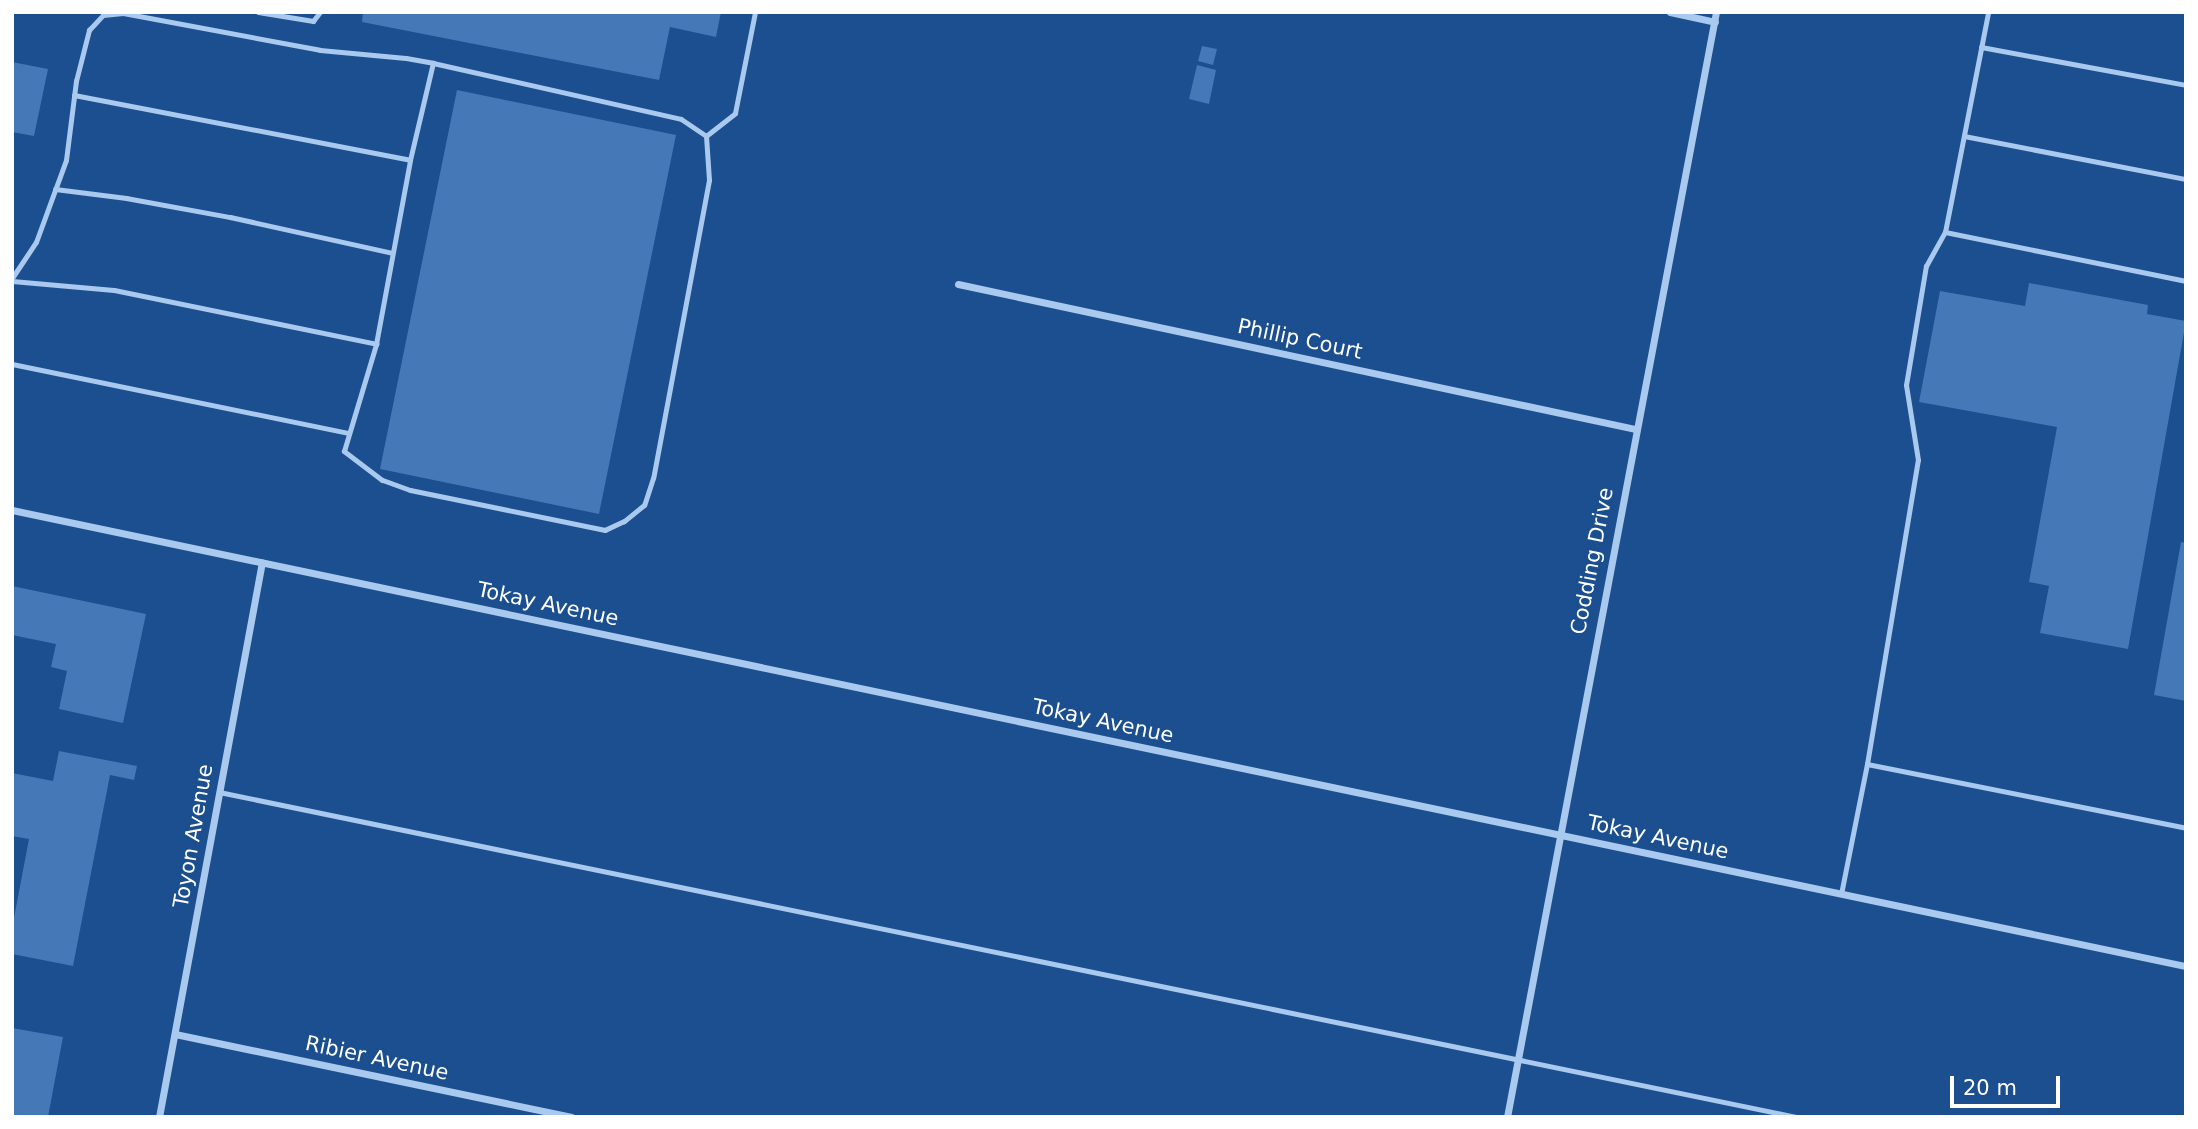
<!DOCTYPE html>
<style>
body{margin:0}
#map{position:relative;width:2198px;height:1129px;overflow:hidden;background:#1b4f8f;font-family:"DejaVu Sans",sans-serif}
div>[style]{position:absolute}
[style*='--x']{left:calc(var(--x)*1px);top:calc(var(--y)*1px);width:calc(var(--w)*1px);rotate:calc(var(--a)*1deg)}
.building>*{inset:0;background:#4478b7}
.service>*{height:5px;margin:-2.5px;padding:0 2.5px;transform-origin:2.5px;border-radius:2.5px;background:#a9c9ee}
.minor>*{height:7px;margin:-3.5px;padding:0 3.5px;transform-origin:3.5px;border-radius:3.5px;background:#a9c9ee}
span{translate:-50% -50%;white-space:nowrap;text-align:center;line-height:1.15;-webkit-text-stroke:5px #1b4f8f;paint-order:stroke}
.street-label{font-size:21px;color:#fff}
.frame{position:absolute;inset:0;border:14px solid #fff;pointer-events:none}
.scale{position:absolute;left:1950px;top:1076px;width:110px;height:32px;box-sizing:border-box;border:4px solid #fff;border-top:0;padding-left:9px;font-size:21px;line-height:24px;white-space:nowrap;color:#fff;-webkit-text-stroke:5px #1b4f8f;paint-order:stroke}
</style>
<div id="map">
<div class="building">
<i style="clip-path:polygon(363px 12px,721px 12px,716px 37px,670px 27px,659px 80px,362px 22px)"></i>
<i style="clip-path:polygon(1202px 46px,1217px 49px,1213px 65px,1198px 61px)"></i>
<i style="clip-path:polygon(12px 62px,48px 69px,34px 136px,12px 132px)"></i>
<i style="clip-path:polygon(1197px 65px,1216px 70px,1209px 104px,1189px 99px)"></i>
<i style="clip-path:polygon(457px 90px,676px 135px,599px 514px,380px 469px)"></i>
<i style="clip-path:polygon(2029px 283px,2148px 305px,2147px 314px,2186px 321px,2128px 649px,2040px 633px,2049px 586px,2029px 582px,2057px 427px,1919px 402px,1940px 291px,2025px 306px)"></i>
<i style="clip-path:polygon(2181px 542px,2186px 543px,2186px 701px,2154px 695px)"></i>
<i style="clip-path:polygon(12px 586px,146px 614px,123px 723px,59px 709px,67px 671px,51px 667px,56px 644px,12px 635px)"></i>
<i style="clip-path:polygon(59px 751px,137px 766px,134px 780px,110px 775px,73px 966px,12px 954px,12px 928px,29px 839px,12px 836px,12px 773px,53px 781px)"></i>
<i style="clip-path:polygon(12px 1028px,63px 1037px,48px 1117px,12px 1117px)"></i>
</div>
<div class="service">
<i style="--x:258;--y:12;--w:56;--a:9.3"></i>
<i style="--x:313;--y:21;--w:11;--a:-52"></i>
<i style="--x:1981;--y:47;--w:208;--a:10.5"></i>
<i style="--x:74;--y:95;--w:342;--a:10.9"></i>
<i style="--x:706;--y:136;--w:37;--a:-38"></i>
<i style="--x:735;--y:113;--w:103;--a:-78.8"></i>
<i style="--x:1964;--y:136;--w:226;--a:11"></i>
<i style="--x:55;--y:189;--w:72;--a:7.2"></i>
<i style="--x:126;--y:198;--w:106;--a:10.4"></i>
<i style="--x:230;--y:217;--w:166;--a:12.5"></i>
<i style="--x:1945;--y:232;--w:246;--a:11.5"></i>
<i style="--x:12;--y:278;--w:43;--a:-56.3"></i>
<i style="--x:36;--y:242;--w:87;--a:-69.9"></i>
<i style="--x:66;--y:160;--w:80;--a:-82.8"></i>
<i style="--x:76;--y:81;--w:53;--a:-75.7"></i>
<i style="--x:89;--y:30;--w:21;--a:-47"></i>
<i style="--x:103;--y:15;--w:20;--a:-6"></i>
<i style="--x:123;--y:13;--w:200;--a:10.6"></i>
<i style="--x:320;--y:50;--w:86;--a:5.3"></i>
<i style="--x:406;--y:58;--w:27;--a:10"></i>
<i style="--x:433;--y:63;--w:254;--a:12.7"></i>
<i style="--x:681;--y:119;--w:30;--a:34"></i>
<i style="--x:706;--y:136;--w:44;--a:86.1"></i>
<i style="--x:709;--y:180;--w:303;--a:100.6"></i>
<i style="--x:653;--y:478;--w:28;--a:108"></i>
<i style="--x:644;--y:505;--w:26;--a:141"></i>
<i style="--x:624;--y:521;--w:21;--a:155"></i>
<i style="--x:605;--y:530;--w:199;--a:-168.4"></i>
<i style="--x:410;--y:490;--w:30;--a:-160"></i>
<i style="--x:382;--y:480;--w:48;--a:-142.7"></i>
<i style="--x:344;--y:451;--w:112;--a:-73.3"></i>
<i style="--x:376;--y:344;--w:187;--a:-79.5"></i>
<i style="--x:410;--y:160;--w:100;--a:-76.7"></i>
<i style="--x:12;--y:281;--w:102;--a:5"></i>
<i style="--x:114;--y:290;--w:268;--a:11.6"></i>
<i style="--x:12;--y:364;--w:344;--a:11.6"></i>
<i style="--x:1867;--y:764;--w:325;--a:11.3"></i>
<i style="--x:219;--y:792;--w:1610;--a:11.64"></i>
<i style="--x:1841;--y:894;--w:133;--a:-78.7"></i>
<i style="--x:1867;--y:764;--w:308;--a:-80.5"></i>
<i style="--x:1918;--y:460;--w:76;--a:-99.1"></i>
<i style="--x:1906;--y:385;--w:121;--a:-80.5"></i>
<i style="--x:1926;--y:266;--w:39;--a:-61"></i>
<i style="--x:1945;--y:232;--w:224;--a:-78.9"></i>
</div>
<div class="minor">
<i style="--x:1670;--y:12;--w:46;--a:12.5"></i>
<i style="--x:958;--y:284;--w:692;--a:12.09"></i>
<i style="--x:12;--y:510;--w:2221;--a:11.85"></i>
<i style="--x:175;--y:1034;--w:405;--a:11.8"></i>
<i style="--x:159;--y:1117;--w:564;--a:-79.49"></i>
<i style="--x:1507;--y:1117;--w:1125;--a:-79.29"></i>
</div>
<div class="street-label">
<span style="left:1300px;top:339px;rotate:12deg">Phillip Court</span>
<span style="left:1592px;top:561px;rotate:-79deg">Codding Drive</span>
<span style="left:548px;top:604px;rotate:12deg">Tokay Avenue</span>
<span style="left:1103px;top:721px;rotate:12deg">Tokay Avenue</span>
<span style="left:193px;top:836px;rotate:-80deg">Toyon Avenue</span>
<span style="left:1658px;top:837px;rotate:12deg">Tokay Avenue</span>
<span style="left:377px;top:1058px;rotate:12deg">Ribier Avenue</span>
</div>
<div class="frame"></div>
<div class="scale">20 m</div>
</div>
